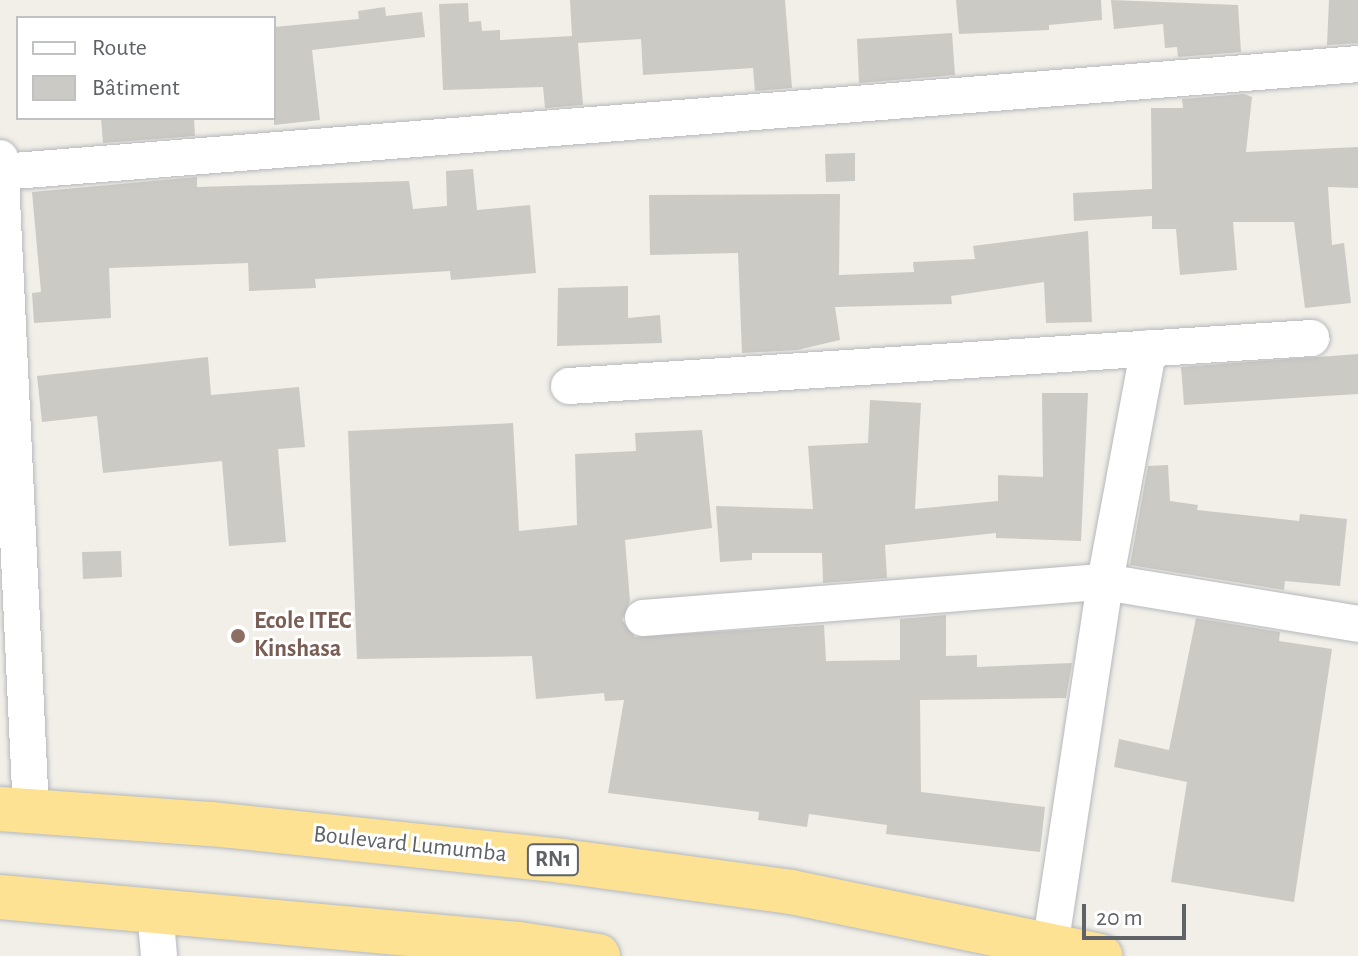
<!DOCTYPE html>
<meta charset="utf-8">
<style>
body{margin:0}
#map{position:relative;width:1358px;height:956px;overflow:hidden;background:#f1efe8;font-family:"Alegreya Sans",sans-serif}
div>[style]{position:absolute}
[style*='--x']{left:calc(var(--x)*1px);top:calc(var(--y)*1px);width:calc(var(--w)*1px);rotate:calc(var(--a)*1deg)}
.building>*{inset:0;background:#cccac5}
.roads{filter:drop-shadow(0 0 2px #b5b8bc) drop-shadow(0 0 2px #b5b8bc)}
.street>*{height:36px;margin:-18px;padding:0 18px;transform-origin:18px;border-radius:18px;background:#fff}
.highway>*{height:44px;margin:-22px;padding:0 22px;transform-origin:22px;border-radius:22px;background:#fde293}
.dots>*{width:22px;height:22px;translate:-50% -50%;box-sizing:border-box;border:4px solid #fff;border-radius:50%}
span{translate:-50% -50%;white-space:nowrap;text-align:center;line-height:1.15;-webkit-text-stroke:6px #fff;paint-order:stroke}
.shield-label span{padding:2px 6px;background:#fff;border:2px solid;border-radius:6px;-webkit-text-stroke-width:0}
.shield-label{font-size:22px;color:#5f6368;font-weight:700}
.education-label{font-size:24px;color:#785e54;font-weight:700}
.left{translate:0 -50%;text-align:left}
.street-label{font-size:24px;color:#5f6368}
.legend{position:absolute;left:16px;top:16px;width:260px;height:104px;box-sizing:border-box;background:#fff;border:2px solid #bfc1c3;margin:0;padding:10px 14px;list-style:none;font-size:24px;color:#5f6368}
.legend li{display:flex;align-items:center;gap:16px;height:40px}
.legend b{width:40px;border:2px solid #bfc1c3}
.scale{position:absolute;left:1082px;top:904px;width:104px;height:36px;box-sizing:border-box;border:4px solid #5f6368;border-top:0;padding-left:10px;font-size:24px;line-height:28px;white-space:nowrap;color:#5f6368;-webkit-text-stroke:6px #fff;paint-order:stroke}
</style>
<div id="map">
<div class="building">
<i style="clip-path:polygon(570px 0,785px 0,792px 88px,755px 91px,753px 68px,643px 75px,641px 39px,578px 43px,583px 105px,545px 108px,543px 87px,443px 90px,439px 4px,468px 3px,469px 22px,481px 21px,482px 31px,500px 30px,500px 40px,572px 36px)"></i>
<i style="clip-path:polygon(956px 0,1101px 0,1102px 20px,1049px 25px,1049px 30px,959px 34px)"></i>
<i style="clip-path:polygon(1111px 0,1238px 5px,1241px 52px,1178px 57px,1177px 47px,1165px 48px,1163px 24px,1114px 29px)"></i>
<i style="clip-path:polygon(1329px 0,1358px 0,1358px 43px,1327px 45px)"></i>
<i style="clip-path:polygon(385px 7px,386px 16px,422px 12px,425px 37px,312px 50px,320px 120px,274px 125px,274px 27px,359px 19px,358px 11px)"></i>
<i style="clip-path:polygon(952px 33px,955px 75px,859px 83px,857px 39px)"></i>
<i style="clip-path:polygon(1244px 94px,1252px 97px,1246px 152px,1358px 147px,1358px 188px,1328px 187px,1332px 245px,1344px 243px,1351px 303px,1305px 308px,1294px 222px,1233px 222px,1237px 270px,1180px 275px,1176px 229px,1152px 229px,1152px 216px,1074px 221px,1073px 193px,1152px 189px,1151px 108px,1183px 108px,1182px 99px)"></i>
<i style="clip-path:polygon(101px 118px,194px 118px,195px 136px,103px 143px)"></i>
<i style="clip-path:polygon(855px 153px,855px 181px,826px 182px,825px 154px)"></i>
<i style="clip-path:polygon(473px 169px,477px 210px,530px 205px,536px 273px,451px 280px,450px 271px,315px 279px,316px 288px,249px 291px,248px 263px,109px 268px,111px 318px,34px 323px,32px 293px,41px 292px,32px 192px,197px 177px,197px 187px,409px 181px,413px 209px,447px 206px,446px 171px)"></i>
<i style="clip-path:polygon(840px 194px,839px 275px,914px 272px,913px 262px,975px 259px,973px 246px,1088px 231px,1092px 322px,1046px 323px,1044px 282px,951px 296px,952px 304px,835px 307px,840px 340px,797px 350px,742px 353px,738px 253px,650px 255px,649px 195px)"></i>
<i style="clip-path:polygon(628px 286px,628px 318px,660px 315px,662px 343px,557px 346px,558px 288px)"></i>
<i style="clip-path:polygon(1358px 354px,1358px 394px,1184px 405px,1181px 367px)"></i>
<i style="clip-path:polygon(208px 357px,211px 395px,299px 387px,305px 447px,278px 449px,286px 542px,229px 546px,222px 461px,103px 473px,97px 416px,42px 422px,37px 376px)"></i>
<i style="clip-path:polygon(1042px 393px,1088px 393px,1081px 541px,996px 538px,996px 533px,885px 545px,887px 578px,823px 583px,822px 553px,752px 553px,752px 560px,720px 562px,716px 506px,813px 509px,808px 446px,868px 443px,870px 400px,921px 403px,915px 509px,998px 501px,998px 475px,1043px 477px)"></i>
<i style="clip-path:polygon(513px 423px,519px 531px,577px 525px,575px 454px,636px 451px,635px 433px,702px 430px,712px 528px,625px 540px,630px 601px,622px 620px,635px 637px,824px 625px,826px 661px,900px 660px,900px 619px,946px 615px,946px 656px,977px 655px,977px 667px,1072px 663px,1066px 698px,920px 700px,921px 792px,1045px 807px,1040px 852px,886px 834px,887px 825px,809px 814px,807px 827px,758px 820px,759px 812px,608px 793px,624px 700px,605px 701px,604px 693px,536px 699px,532px 656px,357px 659px,348px 431px)"></i>
<i style="clip-path:polygon(1168px 465px,1170px 501px,1198px 505px,1197px 510px,1299px 521px,1300px 514px,1347px 519px,1340px 586px,1285px 581px,1284px 590px,1130px 565px,1148px 466px)"></i>
<i style="clip-path:polygon(121px 551px,122px 577px,83px 579px,82px 552px)"></i>
<i style="clip-path:polygon(1196px 618px,1280px 632px,1279px 641px,1332px 649px,1294px 902px,1171px 882px,1187px 782px,1114px 767px,1119px 739px,1169px 750px)"></i>
</div>
<div class="roads">
<div class="street">
<i style="--x:0;--y:158;--w:654;--a:87.28"></i>
<i style="--x:1;--y:172;--w:1361;--a:-4.55"></i>
<i style="--x:569;--y:386;--w:744;--a:-3.7"></i>
<i style="--x:643;--y:618;--w:463;--a:-4.5"></i>
<i style="--x:1105;--y:582;--w:256;--a:9.4"></i>
<i style="--x:155;--y:910;--w:46;--a:85"></i>
<i style="--x:1050;--y:947;--w:369;--a:-81.4"></i>
<i style="--x:1105;--y:582;--w:238;--a:-79.4"></i>
</div>
<div class="highway">
<i style="--x:0;--y:809;--w:212;--a:4.1"></i>
<i style="--x:211;--y:824;--w:353;--a:6"></i>
<i style="--x:562;--y:861;--w:231;--a:7.7"></i>
<i style="--x:791;--y:892;--w:316;--a:11.7"></i>
<i style="--x:0;--y:897;--w:521;--a:5.17"></i>
<i style="--x:519;--y:944;--w:80;--a:8.6"></i>
</div>
</div>
<div class="dots">
<i style="left:238px;top:636px;background:#8d6e63"></i>
</div>
<div class="shield-label">
<span style="left:553px;top:860px">RN1</span>
</div>
<div class="education-label">
<span class="left" style="left:254px;top:636px">Ecole ITEC<br>Kinshasa</span>
</div>
<div class="street-label">
<span style="left:410px;top:845px;rotate:6deg">Boulevard Lumumba</span>
</div>
<ul class="legend">
<li><b style="height:10px;background:#fff"></b>Route</li>
<li><b style="height:22px;background:#cccac5"></b>Bâtiment</li>
</ul>
<div class="scale">20 m</div>
</div>
